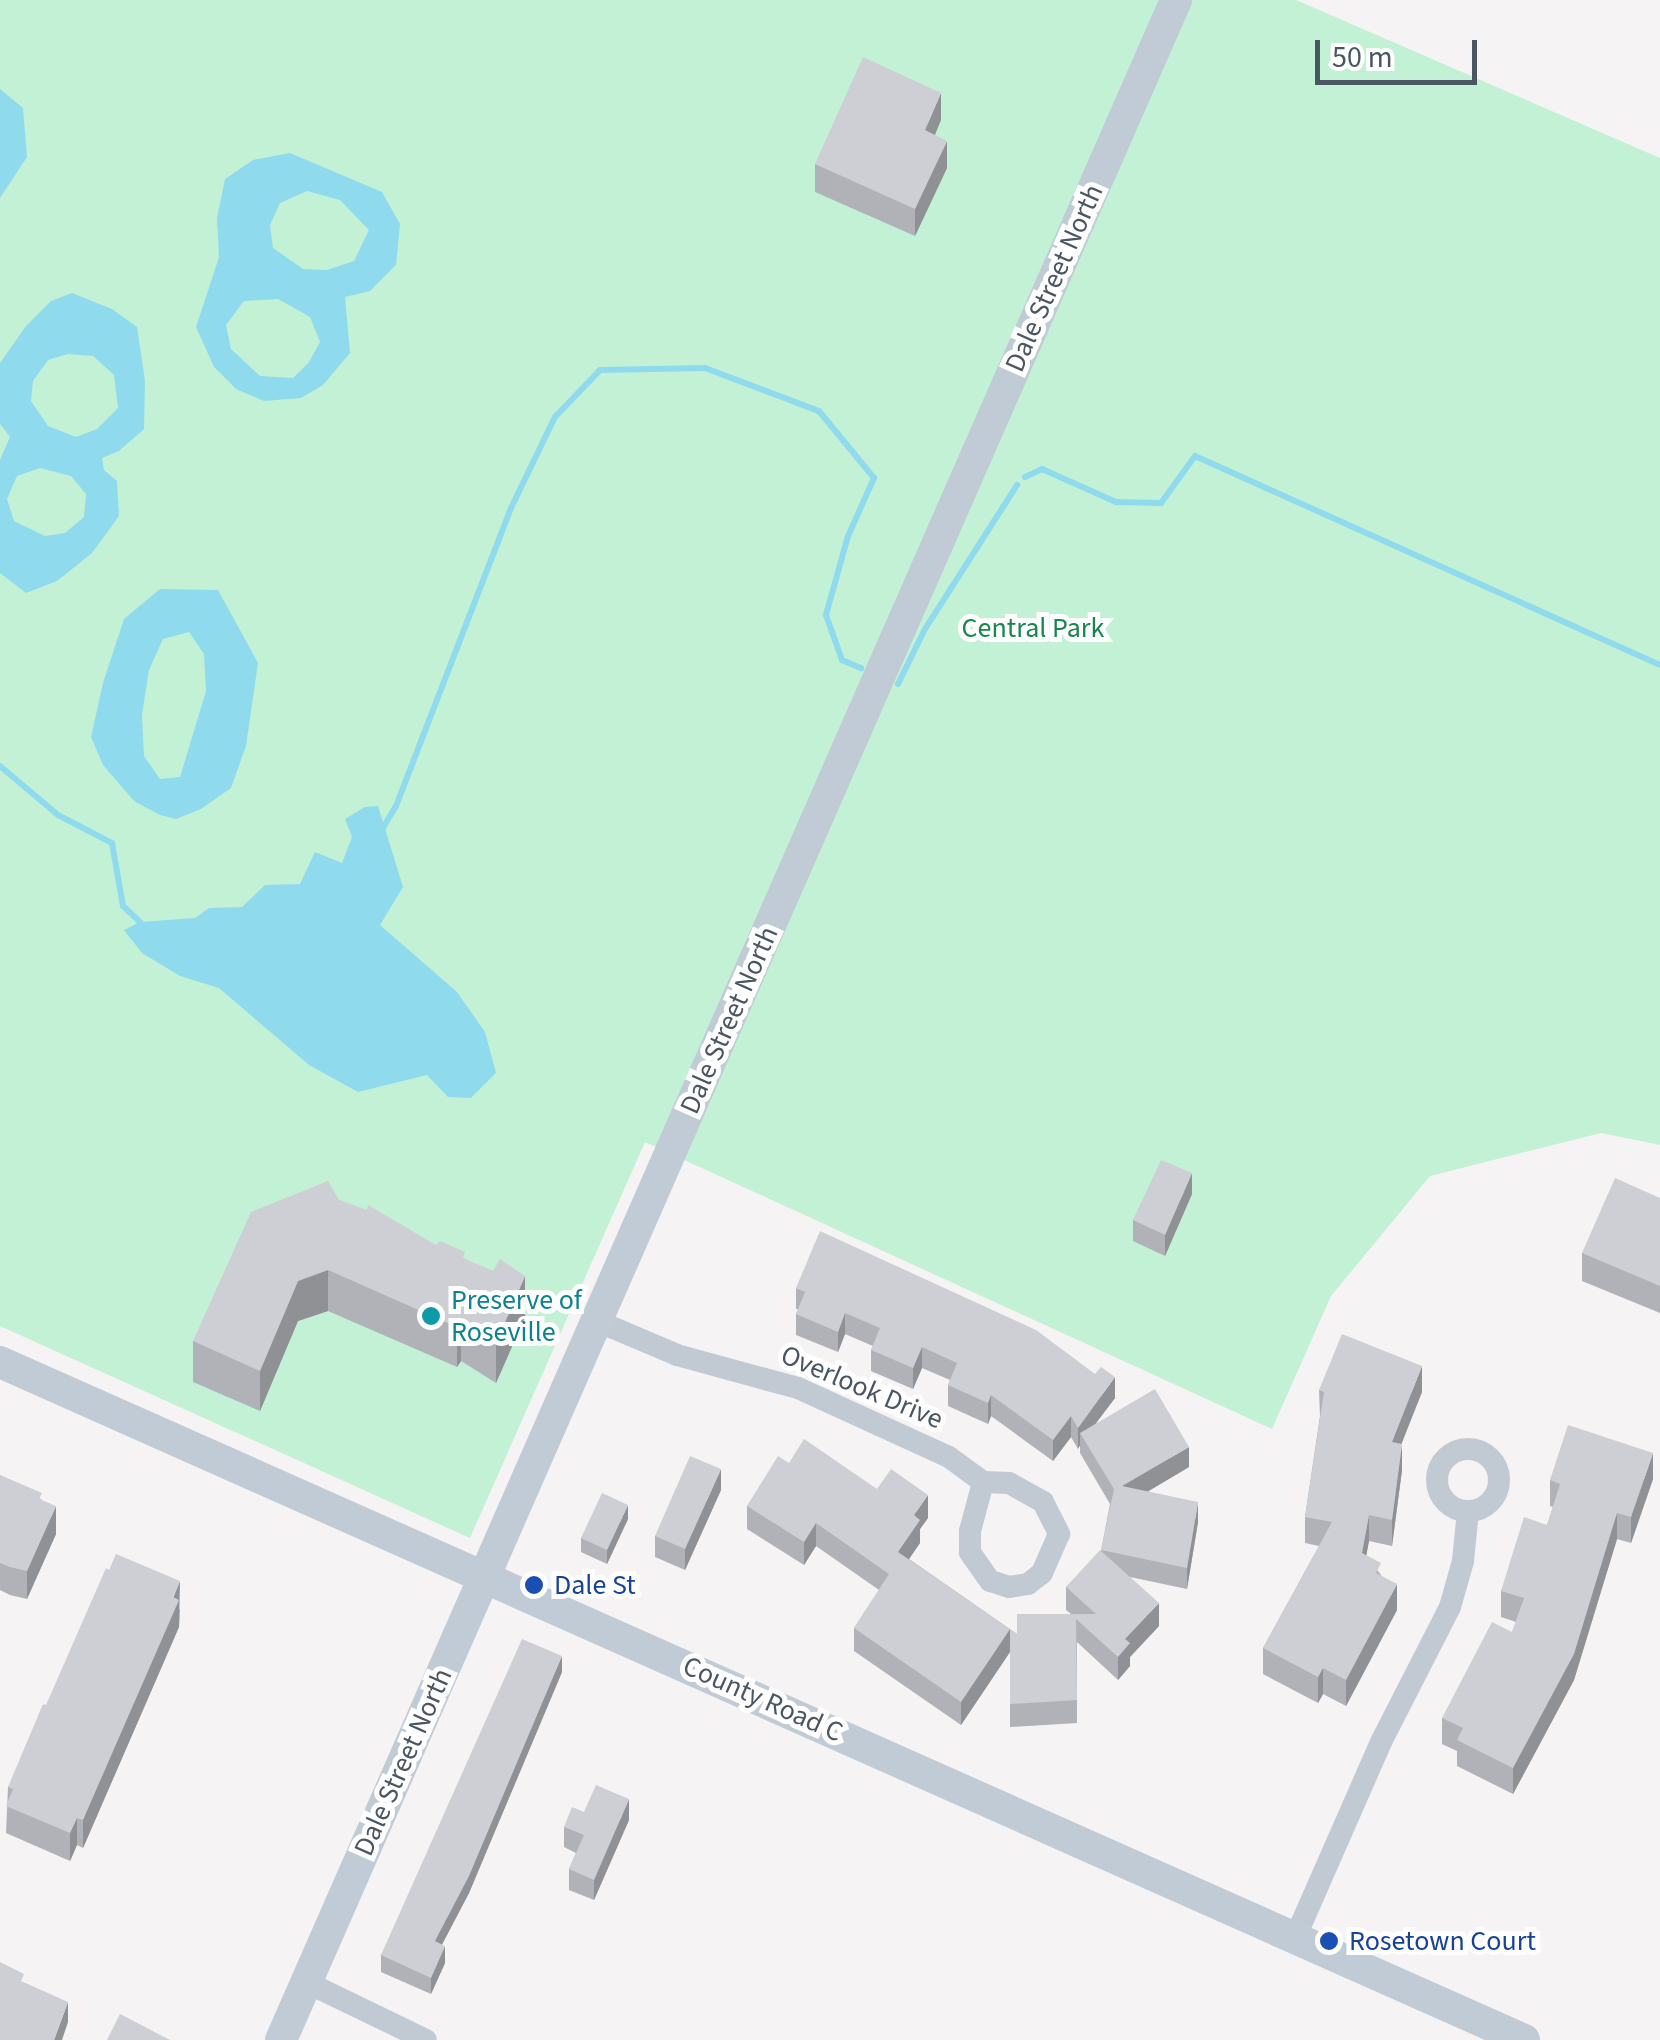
<!DOCTYPE html>
<style>
body{margin:0}
#map{position:relative;width:1660px;height:2040px;overflow:hidden;background:#f5f3f3;font-family:"Source Sans 3",sans-serif}
div>[style]{position:absolute}
[style*='--x']{left:calc(var(--x)*1px);top:calc(var(--y)*1px);width:calc(var(--w)*1px);rotate:calc(var(--a)*1deg)}
.green>*{inset:0;background:#c3f1d5}
.water>*{inset:0;background:#90daee}
.stream>*{height:6px;margin:-3px;padding:0 3px;transform-origin:3px;border-radius:3px;background:#90daee}
.street>*{height:22px;margin:-11px;padding:0 11px;transform-origin:11px;border-radius:11px;background:#c1cad2}
.street>.ring{margin:-11px;padding:0;box-sizing:content-box;background:none;border:22px solid #c1cad2;border-radius:50%}
.secondary>*{height:32px;margin:-16px;padding:0 16px;transform-origin:16px;border-radius:16px;background:#c1cbd6}
.wall>*{inset:0;background:#b0b2b7}
.shaded-wall>*{inset:0;background:#909195}
.building>*{inset:0;background:#cdcfd5}
.dots>*{width:28px;height:28px;translate:-50% -50%;box-sizing:border-box;border:5px solid #fff;border-radius:50%}
span{translate:-50% -50%;white-space:nowrap;text-align:center;line-height:1.15;-webkit-text-stroke:10px #fff;paint-order:stroke}
.street-label{font-size:28px;color:#4a5661}
.park-label{font-size:28px;color:#17864f}
.culture-label{font-size:28px;color:#0d838f}
.left{translate:0 -50%;text-align:left}
.transit-label{font-size:28px;color:#164399}
.scale{position:absolute;left:1315px;top:40px;width:162px;height:45px;box-sizing:border-box;border:5px solid #4a5661;border-top:0;padding-left:12px;font-size:30px;line-height:35px;white-space:nowrap;color:#4a5661;-webkit-text-stroke:8px #fff;paint-order:stroke}
</style>
<div id="map">
<div class="green">
<i style="clip-path:polygon(0 0,1296px 0,1660px 158px,1660px 1145px,1601px 1133px,1430px 1176px,1331px 1296px,1272px 1429px,645px 1142px,470px 1538px,0 1326px)"></i>
</div>
<div class="water">
<i style="clip-path:polygon(0 89px,23px 108px,27px 157px,0 198px)"></i>
<i style="clip-path:polygon(evenodd,290px 153px,382px 192px,400px 224px,396px 265px,370px 291px,345px 297px,350px 353px,323px 385px,301px 398px,264px 401px,236px 389px,214px 367px,196px 327px,219px 257px,217px 218px,225px 179px,253px 160px,290px 153px,307px 191px,340px 200px,369px 230px,354px 261px,327px 270px,303px 269px,273px 248px,270px 225px,280px 203px,307px 191px,290px 153px,278px 299px,310px 317px,320px 342px,309px 362px,293px 378px,260px 376px,231px 349px,226px 325px,244px 301px,278px 299px)"></i>
<i style="clip-path:polygon(evenodd,72px 293px,112px 309px,137px 327px,145px 381px,144px 429px,119px 451px,102px 458px,104px 470px,117px 481px,119px 516px,92px 553px,57px 581px,26px 593px,0 573px,0 460px,10px 437px,0 424px,0 363px,26px 326px,51px 301px,72px 293px,68px 354px,93px 356px,114px 375px,118px 408px,97px 429px,76px 437px,48px 426px,31px 401px,33px 381px,48px 360px,68px 354px,72px 293px,40px 468px,71px 476px,86px 494px,84px 517px,65px 533px,45px 536px,14px 521px,7px 499px,17px 476px,40px 468px)"></i>
<i style="clip-path:polygon(evenodd,160px 589px,218px 590px,258px 663px,246px 746px,231px 788px,201px 809px,176px 819px,160px 815px,134px 801px,103px 765px,91px 737px,103px 683px,124px 619px,160px 589px,189px 632px,204px 654px,206px 691px,180px 777px,160px 779px,144px 756px,142px 715px,149px 670px,163px 639px,189px 632px)"></i>
<i style="clip-path:polygon(378px 806px,403px 887px,380px 925px,457px 992px,485px 1032px,496px 1073px,471px 1098px,448px 1097px,427px 1075px,358px 1092px,309px 1065px,219px 988px,180px 976px,142px 953px,124px 930px,140px 922px,195px 918px,209px 908px,242px 907px,265px 885px,300px 884px,315px 852px,342px 863px,352px 837px,345px 819px,365px 807px)"></i>
</div>
<div class="stream">
<i style="--x:1025;--y:477;--w:19;--a:-25"></i>
<i style="--x:1042;--y:469;--w:81;--a:24"></i>
<i style="--x:1116;--y:502;--w:45;--a:1.3"></i>
<i style="--x:1161;--y:503;--w:58;--a:-54.1"></i>
<i style="--x:1195;--y:456;--w:510;--a:24.2"></i>
<i style="--x:898;--y:684;--w:61;--a:-63.9"></i>
<i style="--x:925;--y:629;--w:171;--a:-57.4"></i>
<i style="--x:0;--y:766;--w:76;--a:40.2"></i>
<i style="--x:58;--y:815;--w:61;--a:27.4"></i>
<i style="--x:112;--y:843;--w:64;--a:80.1"></i>
<i style="--x:123;--y:906;--w:23;--a:43"></i>
<i style="--x:381;--y:831;--w:29;--a:-59"></i>
<i style="--x:396;--y:806;--w:319;--a:-68.9"></i>
<i style="--x:511;--y:508;--w:101;--a:-64.2"></i>
<i style="--x:555;--y:417;--w:65;--a:-46.2"></i>
<i style="--x:600;--y:370;--w:105;--a:-1.1"></i>
<i style="--x:705;--y:368;--w:122;--a:20.7"></i>
<i style="--x:819;--y:411;--w:87;--a:50.6"></i>
<i style="--x:874;--y:478;--w:64;--a:114.1"></i>
<i style="--x:848;--y:536;--w:82;--a:105.6"></i>
<i style="--x:826;--y:615;--w:48;--a:70.4"></i>
<i style="--x:842;--y:660;--w:21;--a:23"></i>
</div>
<div class="street">
<i style="--x:597;--y:1321;--w:87;--a:23"></i>
<i style="--x:677;--y:1355;--w:125;--a:15.3"></i>
<i style="--x:798;--y:1388;--w:166;--a:24.6"></i>
<i style="--x:949;--y:1457;--w:42;--a:36.3"></i>
<i style="--x:983;--y:1482;--w:26;--a:2"></i>
<i style="--x:1009;--y:1483;--w:39;--a:29"></i>
<i style="--x:1043;--y:1502;--w:36;--a:63"></i>
<i style="--x:1059;--y:1534;--w:43;--a:113.6"></i>
<i style="--x:1042;--y:1573;--w:18;--a:142"></i>
<i style="--x:1028;--y:1584;--w:19;--a:171"></i>
<i style="--x:1009;--y:1587;--w:20;--a:-162"></i>
<i style="--x:990;--y:1581;--w:35;--a:-125"></i>
<i style="--x:970;--y:1552;--w:21;--a:-90"></i>
<i style="--x:970;--y:1531;--w:51;--a:-75.1"></i>
<i class="ring" style="left:1437px;top:1449px;width:40px;height:40px"></i>
<i style="--x:1295;--y:1938;--w:216;--a:-66.3"></i>
<i style="--x:1382;--y:1740;--w:149;--a:-62.9"></i>
<i style="--x:1450;--y:1607;--w:48;--a:-74.2"></i>
<i style="--x:1463;--y:1561;--w:50;--a:-84.3"></i>
<i style="--x:306;--y:1982;--w:133;--a:25.8"></i>
</div>
<div class="secondary">
<i style="--x:0;--y:1362;--w:1668;--a:23.98"></i>
<i style="--x:281;--y:2040;--w:2228;--a:-66.31"></i>
</div>
<div class="wall">
<i style="clip-path:polygon(941px 120px,935px 135px,947px 168px,915px 236px,815px 192px,815px 164px)"></i>
<i style="clip-path:polygon(1192px 1194px,1165px 1256px,1133px 1241px,1133px 1220px)"></i>
<i style="clip-path:polygon(1660px 1198px,1660px 1313px,1582px 1281px,1582px 1253px)"></i>
<i style="clip-path:polygon(339px 1200px,465px 1259px,525px 1317px,496px 1383px,461px 1361px,457px 1367px,328px 1311px,298px 1321px,260px 1411px,193px 1382px,193px 1341px)"></i>
<i style="clip-path:polygon(796px 1288px,1115px 1398px,1096px 1423px,1189px 1467px,1148px 1491px,1198px 1522px,1187px 1589px,1130px 1577px,1159px 1626px,1130px 1657px,1130px 1666px,1118px 1680px,1077px 1642px,1077px 1723px,1010px 1727px,1010px 1652px,961px 1725px,854px 1651px,854px 1628px,879px 1590px,816px 1546px,804px 1565px,747px 1529px,747px 1506px,789px 1463px,877px 1489px,928px 1518px,920px 1529px,920px 1543px,909px 1559px,1017px 1634px,1071px 1614px,1066px 1610px,1066px 1587px,1101px 1551px,1110px 1504px,1080px 1453px,1080px 1445px,1078px 1449px,1071px 1437px,1053px 1461px,991px 1416px,988px 1424px,948px 1406px,948px 1385px,950px 1380px,922px 1368px,913px 1389px,871px 1371px,871px 1350px,873px 1346px,845px 1334px,838px 1352px,796px 1335px,796px 1314px,798px 1309px,796px 1309px)"></i>
<i style="clip-path:polygon(1319px 1390px,1422px 1392px,1401px 1443px,1402px 1470px,1392px 1546px,1369px 1541px,1366px 1555px,1381px 1575px,1397px 1610px,1346px 1706px,1323px 1694px,1318px 1703px,1263px 1674px,1263px 1648px,1319px 1546px,1305px 1543px,1305px 1517px,1320px 1416px)"></i>
<i style="clip-path:polygon(0 1475px,42px 1500px,56px 1534px,27px 1599px,10px 1595px,0 1590px)"></i>
<i style="clip-path:polygon(1653px 1479px,1631px 1543px,1617px 1539px,1574px 1680px,1513px 1794px,1457px 1766px,1457px 1751px,1442px 1744px,1442px 1718px,1512px 1632px,1516px 1622px,1501px 1617px,1501px 1591px,1547px 1525px,1553px 1507px,1550px 1506px,1550px 1480px)"></i>
<i style="clip-path:polygon(721px 1490px,685px 1570px,655px 1557px,655px 1536px)"></i>
<i style="clip-path:polygon(628px 1519px,607px 1564px,581px 1552px,581px 1538px)"></i>
<i style="clip-path:polygon(180px 1609px,179px 1627px,83px 1848px,77px 1845px,70px 1861px,6px 1833px,8px 1787px)"></i>
<i style="clip-path:polygon(562px 1672px,469px 1893px,442px 1944px,445px 1963px,431px 1994px,381px 1972px,381px 1955px)"></i>
<i style="clip-path:polygon(584px 1812px,629px 1820px,594px 1900px,569px 1890px,569px 1869px,576px 1853px,564px 1847px,564px 1827px)"></i>
</div>
<div class="shaded-wall">
<i style="clip-path:polygon(941px 93px,941px 120px,925px 158px,925px 130px)"></i>
<i style="clip-path:polygon(947px 141px,947px 168px,915px 236px,915px 209px)"></i>
<i style="clip-path:polygon(1192px 1173px,1192px 1194px,1165px 1256px,1165px 1235px)"></i>
<i style="clip-path:polygon(328px 1270px,328px 1311px,298px 1321px,260px 1411px,260px 1371px,298px 1281px)"></i>
<i style="clip-path:polygon(525px 1276px,525px 1317px,496px 1383px,496px 1343px)"></i>
<i style="clip-path:polygon(845px 1313px,845px 1334px,838px 1352px,838px 1332px)"></i>
<i style="clip-path:polygon(461px 1321px,461px 1361px,457px 1367px,457px 1327px)"></i>
<i style="clip-path:polygon(922px 1347px,922px 1368px,913px 1389px,913px 1368px)"></i>
<i style="clip-path:polygon(1422px 1366px,1422px 1392px,1392px 1468px,1392px 1442px)"></i>
<i style="clip-path:polygon(1115px 1377px,1115px 1398px,1084px 1439px,1080px 1433px,1080px 1445px,1078px 1449px,1078px 1428px)"></i>
<i style="clip-path:polygon(991px 1395px,991px 1416px,988px 1424px,988px 1403px)"></i>
<i style="clip-path:polygon(1071px 1416px,1071px 1437px,1053px 1461px,1053px 1440px)"></i>
<i style="clip-path:polygon(1402px 1444px,1402px 1470px,1392px 1546px,1392px 1520px)"></i>
<i style="clip-path:polygon(1189px 1447px,1189px 1467px,1122px 1507px,1122px 1486px)"></i>
<i style="clip-path:polygon(1653px 1453px,1653px 1479px,1631px 1543px,1631px 1517px)"></i>
<i style="clip-path:polygon(721px 1469px,721px 1490px,685px 1570px,685px 1549px)"></i>
<i style="clip-path:polygon(928px 1495px,928px 1518px,920px 1529px,920px 1543px,898px 1575px,898px 1552px,914px 1515px)"></i>
<i style="clip-path:polygon(1198px 1502px,1198px 1522px,1187px 1589px,1187px 1568px)"></i>
<i style="clip-path:polygon(628px 1505px,628px 1519px,607px 1564px,607px 1550px)"></i>
<i style="clip-path:polygon(56px 1506px,56px 1534px,27px 1599px,27px 1571px)"></i>
<i style="clip-path:polygon(1617px 1513px,1617px 1539px,1574px 1680px,1513px 1794px,1513px 1768px)"></i>
<i style="clip-path:polygon(1369px 1515px,1369px 1541px,1362px 1579px,1362px 1553px)"></i>
<i style="clip-path:polygon(816px 1523px,816px 1546px,804px 1565px,804px 1542px)"></i>
<i style="clip-path:polygon(180px 1581px,179px 1627px,83px 1848px,83px 1820px)"></i>
<i style="clip-path:polygon(1397px 1584px,1397px 1610px,1346px 1706px,1346px 1680px)"></i>
<i style="clip-path:polygon(1159px 1603px,1159px 1626px,1130px 1657px,1130px 1666px,1118px 1680px,1118px 1657px,1125px 1639px)"></i>
<i style="clip-path:polygon(1010px 1629px,1010px 1652px,961px 1725px,961px 1702px)"></i>
<i style="clip-path:polygon(562px 1656px,562px 1672px,469px 1893px,435px 1958px,435px 1941px)"></i>
<i style="clip-path:polygon(1323px 1668px,1323px 1694px,1318px 1703px,1318px 1677px)"></i>
<i style="clip-path:polygon(629px 1799px,629px 1820px,594px 1900px,594px 1880px)"></i>
<i style="clip-path:polygon(77px 1818px,77px 1845px,70px 1861px,70px 1833px)"></i>
<i style="clip-path:polygon(445px 1946px,445px 1963px,431px 1994px,431px 1978px)"></i>
<i style="clip-path:polygon(68px 2002px,68px 2022px,62px 2040px,54px 2040px)"></i>
</div>
<div class="building">
<i style="clip-path:polygon(863px 57px,941px 93px,925px 130px,947px 141px,915px 209px,815px 164px)"></i>
<i style="clip-path:polygon(1161px 1160px,1192px 1173px,1165px 1235px,1133px 1220px)"></i>
<i style="clip-path:polygon(1615px 1178px,1660px 1198px,1660px 1286px,1582px 1253px)"></i>
<i style="clip-path:polygon(328px 1181px,339px 1200px,367px 1210px,368px 1205px,436px 1245px,440px 1241px,465px 1252px,463px 1258px,493px 1271px,500px 1259px,525px 1276px,496px 1343px,461px 1321px,457px 1327px,328px 1270px,298px 1281px,260px 1371px,193px 1341px,251px 1212px)"></i>
<i style="clip-path:polygon(820px 1231px,1036px 1330px,1095px 1374px,1101px 1367px,1115px 1377px,1078px 1428px,1071px 1416px,1053px 1440px,991px 1395px,988px 1403px,948px 1385px,957px 1363px,922px 1347px,913px 1368px,871px 1350px,880px 1328px,845px 1313px,838px 1332px,796px 1314px,805px 1292px,796px 1288px)"></i>
<i style="clip-path:polygon(1342px 1334px,1422px 1366px,1392px 1442px,1402px 1444px,1392px 1520px,1369px 1515px,1362px 1553px,1381px 1563px,1376px 1573px,1397px 1584px,1346px 1680px,1323px 1668px,1318px 1677px,1263px 1648px,1332px 1522px,1305px 1517px,1324px 1392px,1319px 1390px)"></i>
<i style="clip-path:polygon(1155px 1389px,1189px 1447px,1122px 1486px,1198px 1502px,1187px 1568px,1101px 1550px,1114px 1489px,1080px 1433px)"></i>
<i style="clip-path:polygon(1568px 1425px,1653px 1453px,1631px 1517px,1617px 1513px,1574px 1654px,1513px 1768px,1457px 1740px,1463px 1728px,1442px 1718px,1492px 1622px,1512px 1632px,1524px 1598px,1501px 1591px,1524px 1517px,1547px 1525px,1560px 1484px,1550px 1480px)"></i>
<i style="clip-path:polygon(804px 1439px,877px 1489px,891px 1469px,928px 1495px,914px 1515px,920px 1520px,898px 1552px,1017px 1634px,1017px 1614px,1096px 1614px,1066px 1587px,1100px 1550px,1159px 1603px,1125px 1639px,1130px 1643px,1118px 1657px,1076px 1619px,1077px 1700px,1010px 1704px,1010px 1629px,961px 1702px,854px 1628px,889px 1574px,816px 1523px,804px 1542px,747px 1506px,778px 1456px,789px 1463px)"></i>
<i style="clip-path:polygon(690px 1456px,721px 1469px,685px 1549px,655px 1536px)"></i>
<i style="clip-path:polygon(0 1475px,42px 1493px,39px 1499px,56px 1506px,27px 1571px,10px 1567px,0 1563px)"></i>
<i style="clip-path:polygon(602px 1493px,628px 1505px,607px 1550px,581px 1538px)"></i>
<i style="clip-path:polygon(116px 1554px,180px 1581px,173px 1597px,179px 1600px,83px 1820px,77px 1818px,70px 1833px,6px 1806px,13px 1789px,8px 1787px,43px 1704px,46px 1705px,106px 1568px,109px 1570px)"></i>
<i style="clip-path:polygon(522px 1639px,562px 1656px,469px 1876px,435px 1941px,445px 1946px,431px 1978px,381px 1955px)"></i>
<i style="clip-path:polygon(596px 1785px,629px 1799px,594px 1880px,569px 1869px,584px 1835px,564px 1827px,572px 1807px,584px 1812px)"></i>
<i style="clip-path:polygon(0 1962px,24px 1974px,21px 1981px,68px 2002px,54px 2040px,0 2040px)"></i>
<i style="clip-path:polygon(120px 2014px,170px 2040px,107px 2040px)"></i>
</div>
<div class="dots">
<i style="left:431px;top:1316px;background:#0f9aa8"></i>
<i style="left:534px;top:1585px;background:#1a4fb4"></i>
<i style="left:1329px;top:1941px;background:#1a4fb4"></i>
</div>
<div class="street-label">
<span style="left:1054px;top:278px;rotate:-66deg">Dale Street North</span>
<span style="left:729px;top:1020px;rotate:-66deg">Dale Street North</span>
<span style="left:862px;top:1387px;rotate:23deg">Overlook Drive</span>
<span style="left:763px;top:1699px;rotate:24deg">County Road C</span>
<span style="left:403px;top:1762px;rotate:-66deg">Dale Street North</span>
</div>
<div class="park-label">
<span style="left:1033px;top:628px">Central Park</span>
</div>
<div class="culture-label">
<span class="left" style="left:451px;top:1316px">Preserve of<br>Roseville</span>
</div>
<div class="transit-label">
<span class="left" style="left:554px;top:1585px">Dale St</span>
<span class="left" style="left:1349px;top:1941px">Rosetown Court</span>
</div>
<div class="scale">50 m</div>
</div>
